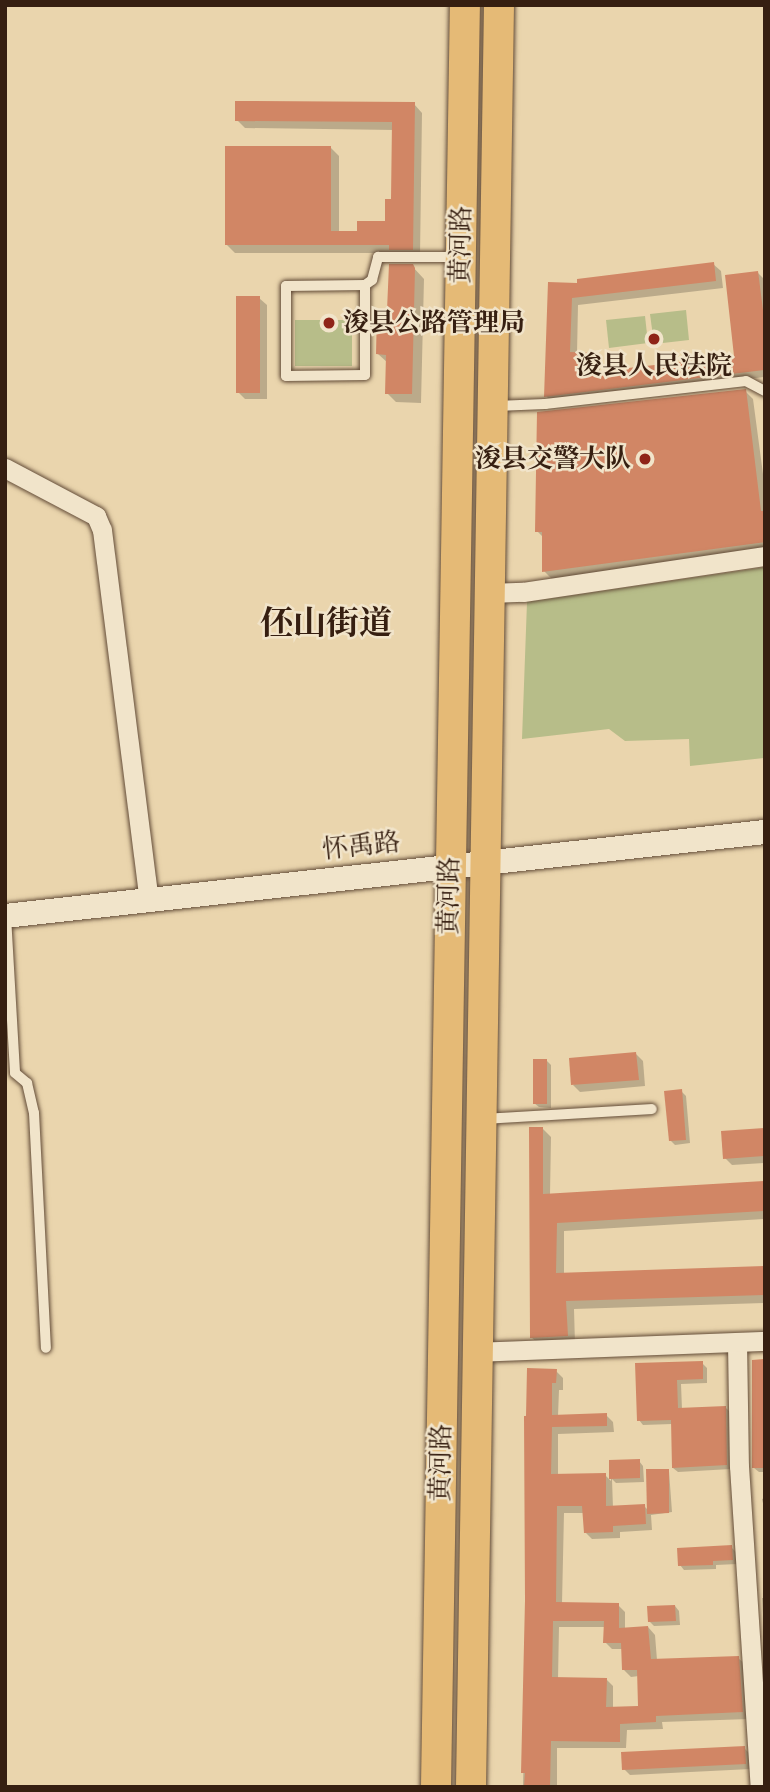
<!DOCTYPE html>
<meta charset="utf-8">
<style>
body{margin:0}
#map{position:relative;width:770px;height:1792px;overflow:hidden;background:#ead5ad;font-family:"IM FELL French Canon","Noto Serif SC",serif}
div>[style]{position:absolute}
[style*='--x']{left:calc(var(--x)*1px);top:calc(var(--y)*1px);width:calc(var(--w)*1px);rotate:calc(var(--a)*1deg)}
.green>*{inset:0;background:#b7bd89}
.shadow>*{inset:0;background:#0003}
.building>*{inset:0;background:#d18665}
.roads{filter:drop-shadow(0 0 2px #634c38) drop-shadow(0 0 2px #634c38)}
.service>*{height:10px;margin:-5px;padding:0 5px;transform-origin:5px;border-radius:5px;background:#f1e4ca}
.minor>*{height:19px;margin:-9.5px;padding:0 9.5px;transform-origin:9.5px;border-radius:9.5px;background:#f1e4ca}
.tertiary>*{height:24px;margin:-12px;padding:0 12px;transform-origin:12px;border-radius:12px;background:#f1e4ca}
.primary>*{height:30px;margin:-15px;padding:0 15px;transform-origin:15px;border-radius:15px;background:#e5ba76}
.dots>*{width:19px;height:19px;translate:-50% -50%;box-sizing:border-box;border:4px solid #f1e4ca;border-radius:50%}
span{translate:-50% -50%;white-space:nowrap;text-align:center;line-height:1.15;-webkit-text-stroke:5px #f1e4ca;paint-order:stroke}
.street-label{font-size:26px;color:#361f11}
.poi-label{font-size:26px;color:#361f11;font-weight:700}
.left{translate:0 -50%;text-align:left}
.right{translate:-100% -50%;text-align:right}
.district-label{font-size:33px;color:#361f11;font-weight:700}
.frame{position:absolute;inset:0;border:7px solid #361f11;pointer-events:none}
</style>
<div id="map">
<div class="green">
<i style="clip-path:polygon(686px 310px,689px 340px,654px 344px,650px 314px)"></i>
<i style="clip-path:polygon(645px 316px,648px 343px,609px 348px,606px 320px)"></i>
<i style="clip-path:polygon(295px 320px,352px 320px,352px 366px,295px 366px)"></i>
<i style="clip-path:polygon(765px 567px,765px 758px,690px 766px,689px 739px,625px 741px,609px 729px,522px 739px,527px 602px)"></i>
</div>
<div class="shadow">
<i style="clip-path:polygon(414px 104px,422px 113px,420px 257px,395px 253px,235px 253px,226px 244px,331px 148px,339px 156px,339px 233px,359px 233px,387px 223px,393px 201px,394px 130px,245px 128px,237px 120px)"></i>
<i style="clip-path:polygon(713px 264px,721px 271px,723px 288px,578px 305px,577px 354px,593px 355px,600px 362px,600px 373px,736px 357px,758px 273px,765px 280px,765px 377px,553px 403px,546px 396px,549px 284px,579px 285px)"></i>
<i style="clip-path:polygon(412px 266px,424px 279px,421px 403px,396px 402px,387px 393px,388px 363px,378px 354px,389px 312px)"></i>
<i style="clip-path:polygon(259px 298px,267px 305px,267px 399px,245px 399px,238px 392px)"></i>
<i style="clip-path:polygon(744px 390px,753px 399px,765px 489px,765px 551px,553px 580px,544px 571px,543px 537px,537px 531px)"></i>
<i style="clip-path:polygon(636px 1054px,643px 1061px,645px 1086px,580px 1092px,573px 1085px)"></i>
<i style="clip-path:polygon(547px 1061px,551px 1065px,551px 1108px,539px 1107px,534px 1103px)"></i>
<i style="clip-path:polygon(681px 1091px,686px 1096px,690px 1143px,675px 1145px,670px 1140px)"></i>
<i style="clip-path:polygon(543px 1129px,551px 1137px,550px 1195px,765px 1183px,765px 1219px,564px 1231px,564px 1274px,765px 1268px,765px 1303px,574px 1309px,575px 1344px,540px 1345px,531px 1337px)"></i>
<i style="clip-path:polygon(765px 1129px,765px 1163px,732px 1165px,725px 1158px)"></i>
<i style="clip-path:polygon(765px 1361px,765px 1472px,759px 1472px,754px 1468px)"></i>
<i style="clip-path:polygon(702px 1363px,707px 1368px,707px 1383px,681px 1384px,682px 1409px,725px 1407px,730px 1412px,731px 1469px,678px 1472px,673px 1468px,672px 1424px,643px 1425px,639px 1420px,637px 1365px)"></i>
<i style="clip-path:polygon(evenodd,556px 1371px,563px 1378px,563px 1390px,559px 1390px,558px 1416px,606px 1415px,613px 1422px,614px 1432px,558px 1434px,558px 1475px,605px 1475px,611px 1481px,611px 1462px,639px 1461px,643px 1466px,644px 1482px,616px 1483px,612px 1479px,613px 1508px,644px 1506px,649px 1511px,669px 1471px,672px 1512px,651px 1515px,652px 1530px,620px 1532px,620px 1538px,592px 1539px,585px 1532px,584px 1513px,564px 1513px,562px 1604px,618px 1605px,625px 1612px,625px 1629px,648px 1627px,655px 1635px,657px 1660px,738px 1658px,746px 1665px,749px 1719px,662px 1722px,663px 1729px,627px 1730px,626px 1748px,557px 1748px,557px 1787px,523px 1787px,527px 1600px,525px 1417px,556px 1371px,559px 1627px,606px 1627px,605px 1642px,612px 1649px,623px 1649px,624px 1670px,631px 1677px,639px 1676px,640px 1708px,613px 1709px,613px 1686px,606px 1679px,558px 1679px,559px 1627px)"></i>
<i style="clip-path:polygon(765px 1498px,765px 1512px,762px 1499px)"></i>
<i style="clip-path:polygon(731px 1547px,736px 1552px,737px 1564px,716px 1565px,716px 1569px,684px 1570px,680px 1565px)"></i>
<i style="clip-path:polygon(762px 1598px,765px 1598px,765px 1616px,763px 1614px)"></i>
<i style="clip-path:polygon(675px 1606px,679px 1611px,680px 1625px,654px 1626px,649px 1621px)"></i>
<i style="clip-path:polygon(744px 1748px,750px 1754px,751px 1769px,630px 1775px,624px 1769px)"></i>
</div>
<div class="building">
<i style="clip-path:polygon(235px 101px,415px 102px,413px 250px,389px 250px,389px 245px,225px 245px,225px 146px,331px 146px,331px 231px,357px 231px,357px 221px,385px 221px,385px 199px,391px 199px,392px 122px,235px 121px)"></i>
<i style="clip-path:polygon(714px 262px,716px 281px,572px 298px,570px 352px,594px 353px,593px 372px,734px 356px,725px 275px,758px 271px,765px 326px,765px 370px,544px 397px,548px 282px,577px 283px,577px 279px)"></i>
<i style="clip-path:polygon(389px 264px,413px 264px,415px 268px,412px 394px,385px 394px,386px 355px,376px 354px,377px 309px,387px 310px)"></i>
<i style="clip-path:polygon(236px 296px,260px 296px,260px 393px,236px 393px)"></i>
<i style="clip-path:polygon(746px 389px,761px 511px,765px 511px,765px 542px,542px 572px,542px 532px,535px 532px,537px 412px)"></i>
<i style="clip-path:polygon(636px 1052px,639px 1080px,571px 1085px,569px 1058px)"></i>
<i style="clip-path:polygon(533px 1059px,547px 1059px,547px 1104px,533px 1104px)"></i>
<i style="clip-path:polygon(682px 1089px,686px 1140px,669px 1141px,664px 1091px)"></i>
<i style="clip-path:polygon(529px 1127px,543px 1127px,543px 1194px,765px 1181px,765px 1211px,557px 1223px,556px 1273px,765px 1266px,765px 1295px,566px 1301px,568px 1336px,530px 1338px)"></i>
<i style="clip-path:polygon(765px 1128px,765px 1156px,723px 1159px,721px 1131px)"></i>
<i style="clip-path:polygon(765px 1359px,765px 1468px,752px 1468px,752px 1360px)"></i>
<i style="clip-path:polygon(703px 1361px,703px 1379px,677px 1380px,678px 1408px,726px 1406px,727px 1465px,672px 1468px,671px 1420px,637px 1421px,635px 1363px)"></i>
<i style="clip-path:polygon(evenodd,527px 1368px,557px 1369px,556px 1383px,552px 1383px,552px 1415px,607px 1413px,607px 1426px,552px 1427px,551px 1474px,606px 1473px,606px 1506px,645px 1504px,646px 1524px,613px 1526px,613px 1532px,584px 1533px,582px 1506px,557px 1506px,556px 1602px,619px 1603px,619px 1628px,648px 1626px,651px 1659px,739px 1656px,743px 1712px,656px 1716px,656px 1722px,620px 1724px,620px 1742px,551px 1741px,550px 1787px,524px 1787px,525px 1773px,521px 1773px,525px 1600px,524px 1416px,526px 1416px,527px 1368px,553px 1621px,604px 1621px,603px 1643px,621px 1643px,622px 1670px,637px 1670px,638px 1706px,606px 1707px,607px 1678px,552px 1677px,553px 1621px)"></i>
<i style="clip-path:polygon(640px 1459px,640px 1478px,609px 1479px,609px 1460px)"></i>
<i style="clip-path:polygon(646px 1469px,669px 1469px,669px 1513px,647px 1514px)"></i>
<i style="clip-path:polygon(732px 1545px,733px 1560px,713px 1561px,713px 1565px,678px 1566px,677px 1548px)"></i>
<i style="clip-path:polygon(675px 1605px,676px 1621px,648px 1622px,647px 1606px)"></i>
<i style="clip-path:polygon(745px 1746px,746px 1764px,622px 1770px,621px 1752px)"></i>
</div>
<div class="roads">
<div class="service">
<i style="--x:365;--y:285;--w:90;--a:90"></i>
<i style="--x:365;--y:375;--w:79;--a:179.3"></i>
<i style="--x:286;--y:376;--w:90;--a:-90"></i>
<i style="--x:286;--y:286;--w:79;--a:-0.7"></i>
<i style="--x:365;--y:285;--w:9;--a:-36"></i>
<i style="--x:372;--y:280;--w:24;--a:-75"></i>
<i style="--x:378;--y:257;--w:79;--a:0"></i>
<i style="--x:496;--y:406;--w:49;--a:-2.3"></i>
<i style="--x:545;--y:404;--w:202;--a:-6.5"></i>
<i style="--x:746;--y:381;--w:21;--a:28"></i>
<i style="--x:6;--y:916;--w:157;--a:86.7"></i>
<i style="--x:15;--y:1073;--w:16;--a:40"></i>
<i style="--x:27;--y:1083;--w:31;--a:77"></i>
<i style="--x:34;--y:1113;--w:235;--a:87.1"></i>
<i style="--x:484;--y:1119;--w:168;--a:-3.4"></i>
</div>
<div class="minor">
<i style="--x:5;--y:468;--w:103;--a:27.8"></i>
<i style="--x:96;--y:516;--w:15;--a:67"></i>
<i style="--x:102;--y:530;--w:373;--a:82.8"></i>
<i style="--x:489;--y:593;--w:34;--a:-2"></i>
<i style="--x:523;--y:592;--w:245;--a:-8.5"></i>
<i style="--x:737;--y:1342;--w:124;--a:89.1"></i>
<i style="--x:739;--y:1466;--w:322;--a:86.3"></i>
<i style="--x:476;--y:1352;--w:289;--a:-2.2"></i>
</div>
<div class="tertiary">
<i style="--x:5;--y:916;--w:765;--a:-6.31"></i>
</div>
<div class="primary">
<i style="--x:436;--y:1787;--w:1782;--a:-89.07"></i>
<i style="--x:471;--y:1787;--w:1782;--a:-89.1"></i>
</div>
</div>
<div class="dots">
<i style="left:329px;top:323px;background:#8f2418"></i>
<i style="left:654px;top:339px;background:#8f2418"></i>
<i style="left:645px;top:459px;background:#8f2418"></i>
</div>
<div class="street-label">
<span style="left:461px;top:245px;rotate:-89deg">黄河路</span>
<span style="left:361px;top:846px;rotate:-6deg">怀禹路</span>
<span style="left:449px;top:896px;rotate:-89deg">黄河路</span>
<span style="left:441px;top:1463px;rotate:-89deg">黄河路</span>
</div>
<div class="poi-label">
<span class="left" style="left:343px;top:323px">浚县公路管理局</span>
<span style="left:654px;top:366px">浚县人民法院</span>
<span class="right" style="left:631px;top:459px">浚县交警大队</span>
</div>
<div class="district-label">
<span style="left:326px;top:624px">伾山街道</span>
</div>
<div class="frame"></div>
</div>
